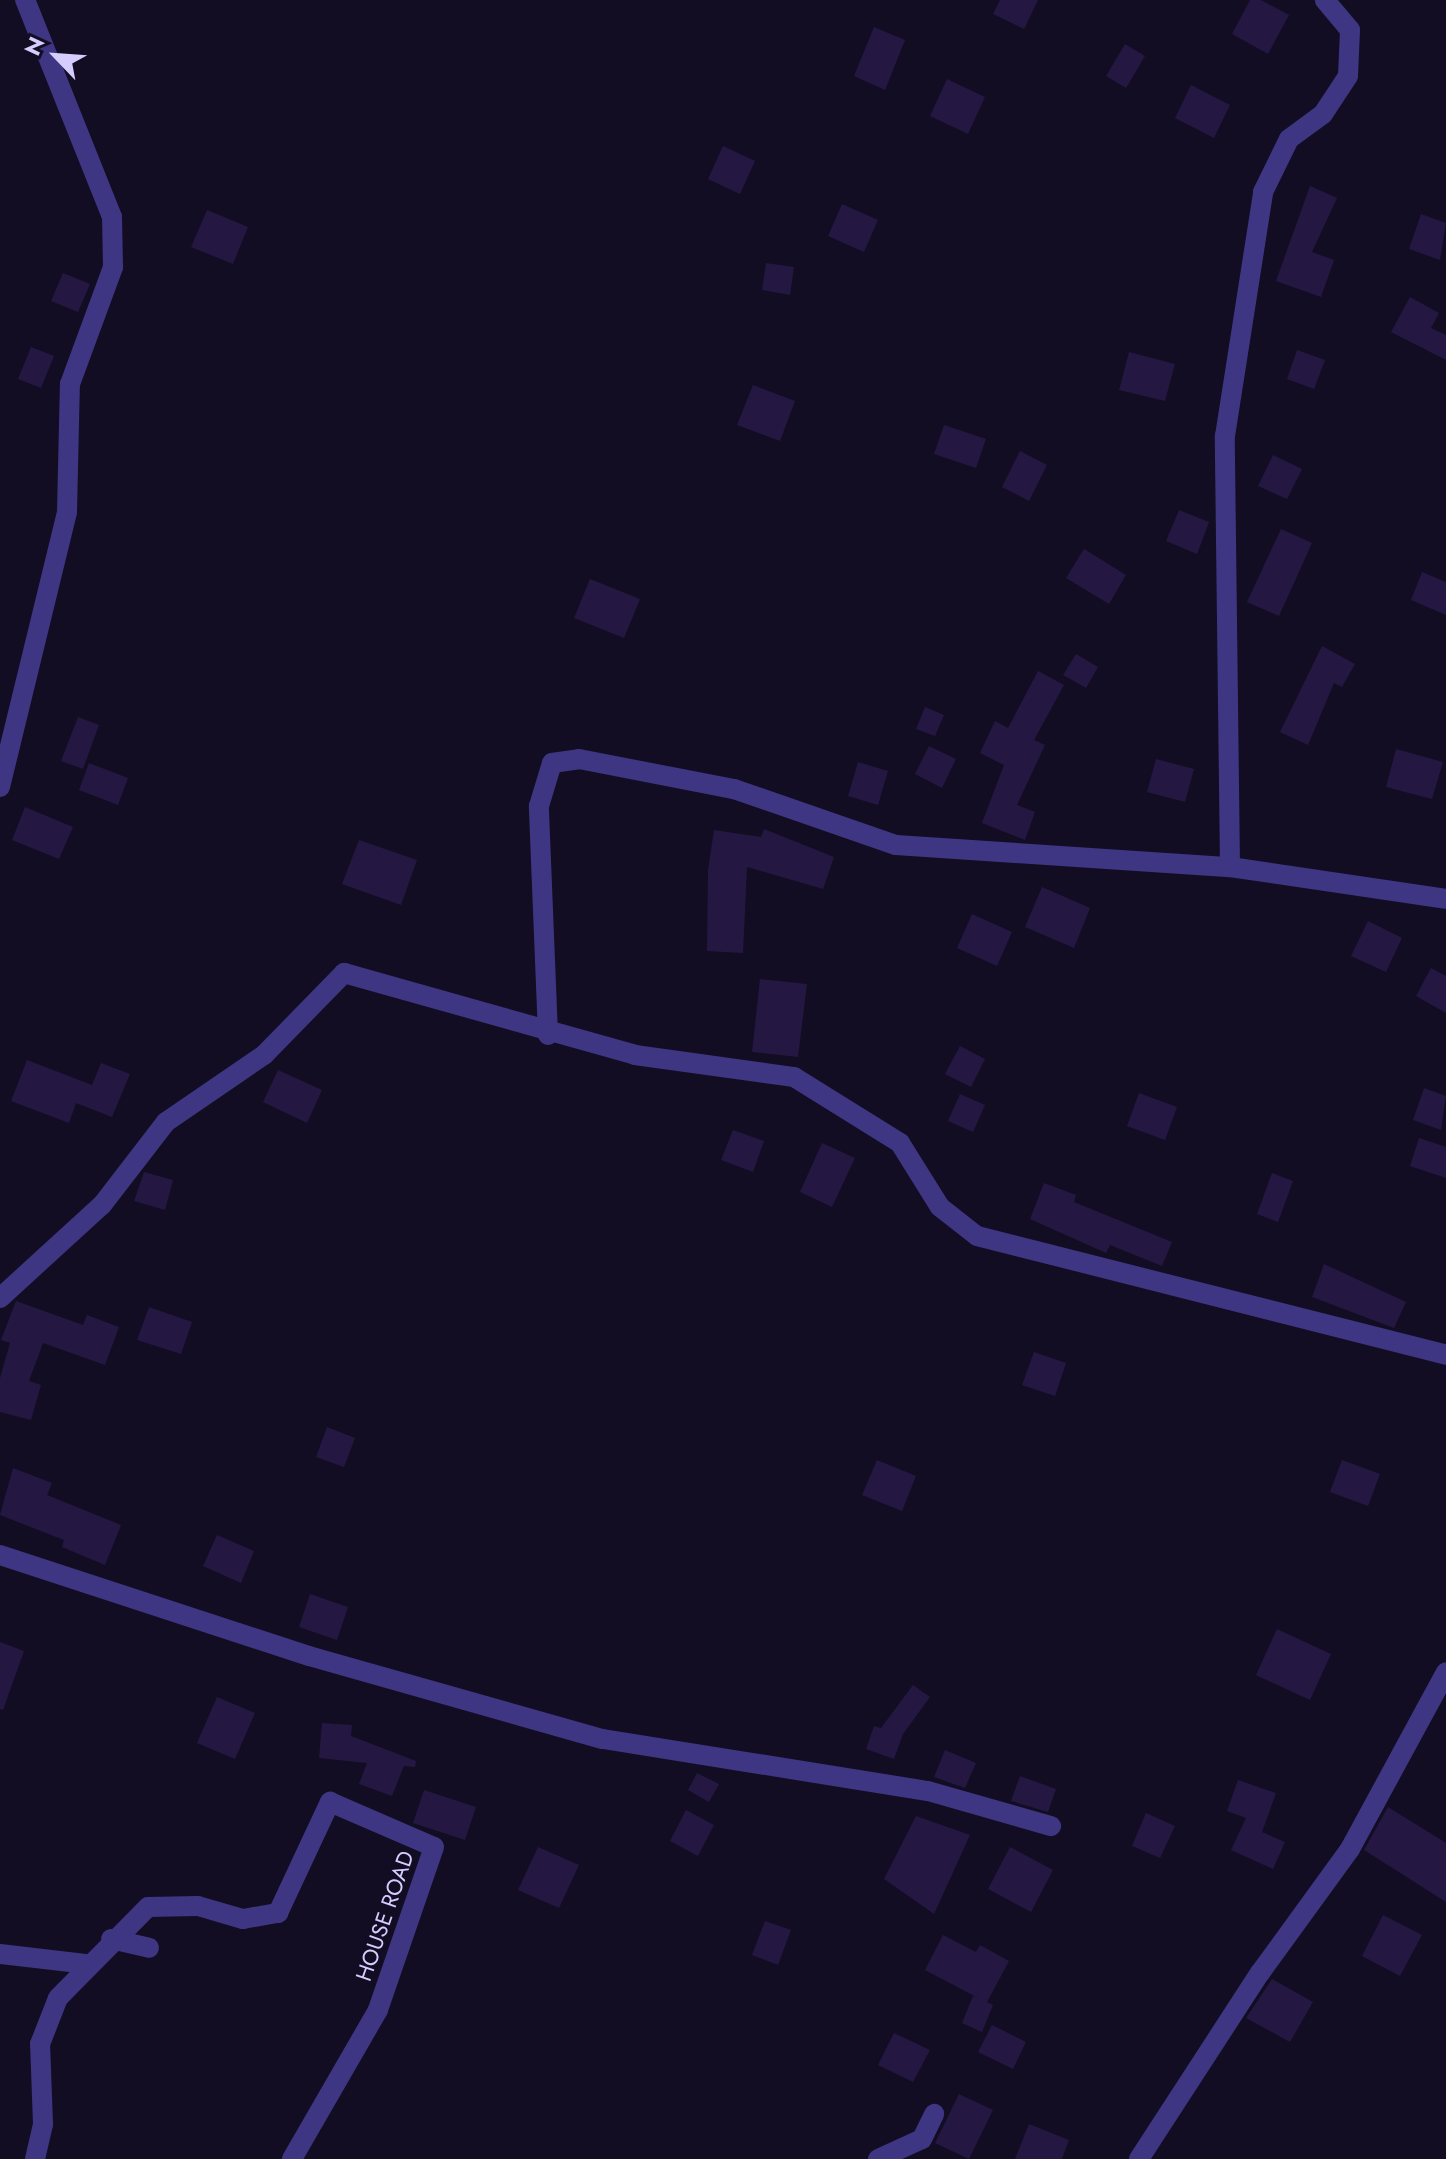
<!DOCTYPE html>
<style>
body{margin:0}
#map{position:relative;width:1446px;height:2159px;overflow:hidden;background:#120d22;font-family:Jost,sans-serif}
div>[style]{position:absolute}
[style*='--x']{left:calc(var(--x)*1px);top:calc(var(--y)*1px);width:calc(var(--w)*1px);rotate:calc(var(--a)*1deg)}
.building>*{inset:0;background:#241843}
.minor>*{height:20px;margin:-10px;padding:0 10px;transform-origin:10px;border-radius:10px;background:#3e3682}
.tertiary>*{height:20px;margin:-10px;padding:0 10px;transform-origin:10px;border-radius:10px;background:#3e3682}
span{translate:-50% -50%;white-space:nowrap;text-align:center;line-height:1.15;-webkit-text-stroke:6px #120d22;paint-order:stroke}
.street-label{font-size:22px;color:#d6cdff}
.north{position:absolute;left:16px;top:16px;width:80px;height:80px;-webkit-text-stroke:6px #120d22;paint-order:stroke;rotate:295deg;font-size:22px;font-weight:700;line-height:32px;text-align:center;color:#d6cdff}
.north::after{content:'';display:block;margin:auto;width:28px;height:36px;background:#d6cdff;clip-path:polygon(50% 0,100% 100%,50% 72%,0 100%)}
</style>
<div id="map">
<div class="building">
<i style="clip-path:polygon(1000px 0,1038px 0,1024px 29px,993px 14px)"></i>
<i style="clip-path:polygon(1250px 0,1261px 0,1289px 15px,1268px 54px,1232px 34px)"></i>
<i style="clip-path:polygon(874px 27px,905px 40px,885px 90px,854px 76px)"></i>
<i style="clip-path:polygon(1125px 44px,1145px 56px,1126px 88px,1106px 76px)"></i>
<i style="clip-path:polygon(947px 79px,985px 97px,968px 134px,930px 116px)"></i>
<i style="clip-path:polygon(1191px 85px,1230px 105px,1214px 138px,1175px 118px)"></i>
<i style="clip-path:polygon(723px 146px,755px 161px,740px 194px,708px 179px)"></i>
<i style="clip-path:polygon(1310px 186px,1337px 198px,1312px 252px,1334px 260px,1321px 297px,1276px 281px)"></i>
<i style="clip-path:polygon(842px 204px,878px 220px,864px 252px,828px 236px)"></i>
<i style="clip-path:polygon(207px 210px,248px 227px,233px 264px,191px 247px)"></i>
<i style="clip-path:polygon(1421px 214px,1446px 223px,1440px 260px,1409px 249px)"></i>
<i style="clip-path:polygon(766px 263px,794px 267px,790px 295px,762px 290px)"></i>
<i style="clip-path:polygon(63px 273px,90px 284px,78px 312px,51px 301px)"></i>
<i style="clip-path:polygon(1410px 297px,1439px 313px,1431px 328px,1446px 335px,1446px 360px,1391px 332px)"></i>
<i style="clip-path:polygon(31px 347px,54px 356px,41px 388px,18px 379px)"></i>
<i style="clip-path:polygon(1297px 350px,1325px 360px,1314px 389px,1287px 379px)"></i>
<i style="clip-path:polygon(1129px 352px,1175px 364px,1165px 401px,1119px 390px)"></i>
<i style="clip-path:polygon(753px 385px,795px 401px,780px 441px,737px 425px)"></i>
<i style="clip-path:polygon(944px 425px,986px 439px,976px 468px,934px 454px)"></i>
<i style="clip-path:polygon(1020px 451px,1047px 465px,1029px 501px,1002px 487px)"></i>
<i style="clip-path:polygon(1273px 455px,1302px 469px,1287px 499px,1258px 486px)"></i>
<i style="clip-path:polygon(1179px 510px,1209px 522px,1197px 554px,1166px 541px)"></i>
<i style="clip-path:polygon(1281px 529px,1312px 543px,1279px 616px,1247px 602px)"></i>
<i style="clip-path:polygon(1084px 549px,1126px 575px,1109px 604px,1066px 578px)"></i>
<i style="clip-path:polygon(1422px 572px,1446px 582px,1446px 615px,1411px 600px)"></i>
<i style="clip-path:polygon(590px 579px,640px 599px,624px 638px,574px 618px)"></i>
<i style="clip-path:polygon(1322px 646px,1355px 664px,1342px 687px,1334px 683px,1308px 745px,1280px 732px)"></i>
<i style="clip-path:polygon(1076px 654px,1098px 667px,1086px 688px,1063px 675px)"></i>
<i style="clip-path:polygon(1038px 671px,1064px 685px,1034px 740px,1045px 745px,1017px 805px,1035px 812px,1025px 840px,982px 823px,1004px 765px,980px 753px,995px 721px,1008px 728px)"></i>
<i style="clip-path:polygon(925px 707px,944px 715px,935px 736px,916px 729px)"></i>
<i style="clip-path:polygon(78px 717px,99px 725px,83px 769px,61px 761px)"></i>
<i style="clip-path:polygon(929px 746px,956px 759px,942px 788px,915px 774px)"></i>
<i style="clip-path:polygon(1396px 749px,1443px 762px,1432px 799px,1386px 787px)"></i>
<i style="clip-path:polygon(1156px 759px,1194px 769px,1185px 802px,1147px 792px)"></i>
<i style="clip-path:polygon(858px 762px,888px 771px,878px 805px,848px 796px)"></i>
<i style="clip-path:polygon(89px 763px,128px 778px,118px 805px,79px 790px)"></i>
<i style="clip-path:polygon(25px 807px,73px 827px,59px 859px,12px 840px)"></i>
<i style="clip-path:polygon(764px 829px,834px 857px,823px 889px,747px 867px,743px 953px,707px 951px,708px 870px,714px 830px,761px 837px)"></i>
<i style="clip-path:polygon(359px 840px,417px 860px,401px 905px,342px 884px)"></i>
<i style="clip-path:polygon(1042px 887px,1090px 908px,1074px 948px,1025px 927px)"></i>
<i style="clip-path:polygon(972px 914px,1012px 932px,997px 966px,957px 948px)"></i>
<i style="clip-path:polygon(1368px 921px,1402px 938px,1386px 972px,1351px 956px)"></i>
<i style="clip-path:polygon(1431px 968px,1446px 976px,1446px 1013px,1416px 996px)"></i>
<i style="clip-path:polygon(760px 979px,807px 984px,798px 1057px,752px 1052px)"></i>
<i style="clip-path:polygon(960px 1046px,985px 1059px,971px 1087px,945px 1074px)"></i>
<i style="clip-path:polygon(27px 1060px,92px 1085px,101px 1063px,130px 1074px,112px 1117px,76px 1103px,69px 1123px,11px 1101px)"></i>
<i style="clip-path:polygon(278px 1070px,322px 1090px,307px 1123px,263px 1102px)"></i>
<i style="clip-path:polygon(1424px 1088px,1446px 1096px,1441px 1130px,1413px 1120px)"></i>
<i style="clip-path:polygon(1139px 1093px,1177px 1107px,1165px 1140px,1127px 1126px)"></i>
<i style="clip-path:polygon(960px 1094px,985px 1105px,973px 1132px,948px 1121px)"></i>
<i style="clip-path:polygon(733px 1130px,764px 1141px,753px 1172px,721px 1160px)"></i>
<i style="clip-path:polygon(1419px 1138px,1446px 1147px,1446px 1178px,1410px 1166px)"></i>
<i style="clip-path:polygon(822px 1143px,855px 1158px,832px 1207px,800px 1192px)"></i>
<i style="clip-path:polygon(144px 1172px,173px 1180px,165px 1210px,134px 1201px)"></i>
<i style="clip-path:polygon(1272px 1173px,1293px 1181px,1278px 1222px,1257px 1214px)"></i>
<i style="clip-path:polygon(1044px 1183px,1076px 1195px,1074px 1202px,1172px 1242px,1162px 1266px,1110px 1245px,1106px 1253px,1030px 1219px)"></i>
<i style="clip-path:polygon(1324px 1264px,1406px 1302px,1394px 1328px,1312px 1297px)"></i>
<i style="clip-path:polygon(16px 1301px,83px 1325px,87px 1315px,119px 1327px,105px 1365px,43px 1343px,29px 1381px,41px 1385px,31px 1420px,0 1412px,0 1378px,10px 1343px,1px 1340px)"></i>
<i style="clip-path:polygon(149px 1307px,192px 1322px,181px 1354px,137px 1340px)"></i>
<i style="clip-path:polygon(1034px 1352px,1066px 1363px,1055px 1396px,1022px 1385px)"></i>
<i style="clip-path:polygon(327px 1427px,355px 1438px,344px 1467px,316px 1457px)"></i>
<i style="clip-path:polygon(877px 1460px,916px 1476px,902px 1511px,862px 1495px)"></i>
<i style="clip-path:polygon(1342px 1460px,1380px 1474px,1368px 1506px,1330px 1492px)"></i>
<i style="clip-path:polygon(13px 1468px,52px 1483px,47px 1495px,121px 1525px,105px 1565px,62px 1547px,64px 1540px,0 1515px)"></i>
<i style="clip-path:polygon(217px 1535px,254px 1551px,241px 1583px,203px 1566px)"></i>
<i style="clip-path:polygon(310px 1594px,348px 1607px,337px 1640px,299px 1627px)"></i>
<i style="clip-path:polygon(1277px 1629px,1331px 1654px,1310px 1700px,1256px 1675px)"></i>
<i style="clip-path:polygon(0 1642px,24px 1651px,3px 1710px,0 1709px)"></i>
<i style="clip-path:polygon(913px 1685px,930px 1697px,903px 1734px,894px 1759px,866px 1749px,874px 1726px,881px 1728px)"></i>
<i style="clip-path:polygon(217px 1697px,255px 1713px,235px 1759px,197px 1743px)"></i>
<i style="clip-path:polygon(322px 1723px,352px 1725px,351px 1736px,416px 1761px,415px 1767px,404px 1766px,392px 1796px,359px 1784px,367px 1763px,319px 1758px)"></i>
<i style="clip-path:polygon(945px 1750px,976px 1763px,965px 1788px,934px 1777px)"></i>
<i style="clip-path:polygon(697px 1773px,719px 1784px,709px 1802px,688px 1790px)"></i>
<i style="clip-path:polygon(1020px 1776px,1056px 1789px,1048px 1812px,1011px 1801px)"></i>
<i style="clip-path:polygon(1238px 1780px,1276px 1793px,1262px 1832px,1285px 1842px,1273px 1869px,1231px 1850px,1246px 1818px,1227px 1811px)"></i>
<i style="clip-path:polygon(424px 1790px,476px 1807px,465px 1840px,413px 1823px)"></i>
<i style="clip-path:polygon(1388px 1807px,1446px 1843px,1446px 1902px,1364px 1850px)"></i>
<i style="clip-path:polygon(686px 1810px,714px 1825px,698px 1856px,670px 1841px)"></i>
<i style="clip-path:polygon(1146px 1813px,1175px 1826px,1160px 1858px,1132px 1846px)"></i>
<i style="clip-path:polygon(916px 1816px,970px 1835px,934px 1914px,884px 1879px)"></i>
<i style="clip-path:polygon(538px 1847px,579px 1865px,559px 1908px,518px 1890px)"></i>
<i style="clip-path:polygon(1010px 1847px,1053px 1870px,1031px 1912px,988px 1889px)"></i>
<i style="clip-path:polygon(1383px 1915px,1422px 1935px,1400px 1976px,1362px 1956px)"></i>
<i style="clip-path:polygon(765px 1921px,791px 1930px,778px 1965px,752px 1955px)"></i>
<i style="clip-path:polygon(943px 1935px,976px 1952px,980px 1945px,1009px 1961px,987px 2002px,993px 2005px,982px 2032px,962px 2023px,973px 1996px,980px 1999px,925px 1970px)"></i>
<i style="clip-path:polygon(1272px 1979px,1313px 2002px,1290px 2042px,1246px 2018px)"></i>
<i style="clip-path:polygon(992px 2025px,1026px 2042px,1013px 2069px,978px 2052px)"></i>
<i style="clip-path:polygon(894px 2033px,930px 2050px,913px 2082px,878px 2065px)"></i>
<i style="clip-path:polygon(959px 2094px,993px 2110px,969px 2159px,935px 2143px)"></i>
<i style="clip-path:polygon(1029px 2124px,1069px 2140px,1062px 2159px,1015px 2159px)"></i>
</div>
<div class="minor">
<i style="--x:0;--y:787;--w:283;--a:-76.3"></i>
<i style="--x:67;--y:512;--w:128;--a:-88.7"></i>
<i style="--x:70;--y:384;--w:125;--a:-69.8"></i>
<i style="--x:113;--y:267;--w:50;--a:-91.1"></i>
<i style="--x:112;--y:217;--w:234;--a:-111.8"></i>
<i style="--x:1230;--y:867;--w:431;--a:-90.7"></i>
<i style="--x:1225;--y:436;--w:247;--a:-81.1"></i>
<i style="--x:1263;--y:192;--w:59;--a:-63.9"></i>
<i style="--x:1289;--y:139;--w:42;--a:-36.3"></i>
<i style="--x:1323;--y:114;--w:45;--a:-56.7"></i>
<i style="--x:1348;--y:76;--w:46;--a:-87.5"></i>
<i style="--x:1350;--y:30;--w:39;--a:-130"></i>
<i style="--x:548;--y:1035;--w:229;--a:-92.3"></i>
<i style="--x:539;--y:806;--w:45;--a:-73.2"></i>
<i style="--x:552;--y:763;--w:27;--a:-8"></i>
<i style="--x:579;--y:759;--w:158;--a:11"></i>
<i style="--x:734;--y:789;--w:171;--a:19.1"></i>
<i style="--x:896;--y:845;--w:335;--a:3.8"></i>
<i style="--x:1230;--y:867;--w:218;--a:8.4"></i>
<i style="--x:0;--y:1298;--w:138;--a:-42.4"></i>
<i style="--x:102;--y:1205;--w:105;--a:-52.4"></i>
<i style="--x:166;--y:1122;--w:119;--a:-34.4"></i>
<i style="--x:264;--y:1055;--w:115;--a:-45.7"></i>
<i style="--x:344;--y:973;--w:302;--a:15.7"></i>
<i style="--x:635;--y:1055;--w:161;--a:7.9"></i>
<i style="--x:794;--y:1077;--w:125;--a:31.9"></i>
<i style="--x:900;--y:1143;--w:75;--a:58"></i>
<i style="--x:940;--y:1207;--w:47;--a:38.1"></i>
<i style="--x:977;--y:1236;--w:484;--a:14.2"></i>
<i style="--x:0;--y:1555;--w:325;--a:18.1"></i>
<i style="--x:309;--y:1656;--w:305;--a:15.8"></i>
<i style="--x:603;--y:1739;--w:329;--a:9.1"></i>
<i style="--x:928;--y:1791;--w:128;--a:15.9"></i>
<i style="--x:111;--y:1939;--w:39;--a:13"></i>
<i style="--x:0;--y:1954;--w:88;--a:6.6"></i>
<i style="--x:35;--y:2159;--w:36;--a:-77"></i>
<i style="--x:43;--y:2124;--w:80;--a:-92.1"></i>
<i style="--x:40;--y:2044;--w:49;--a:-68.6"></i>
<i style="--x:58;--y:1998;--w:128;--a:-45.3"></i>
<i style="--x:148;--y:1907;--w:50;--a:-1.1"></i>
<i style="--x:198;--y:1906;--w:47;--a:16.1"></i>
<i style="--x:243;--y:1919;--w:36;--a:-10"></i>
<i style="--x:278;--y:1913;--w:123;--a:-64.9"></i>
<i style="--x:330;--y:1802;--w:113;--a:23.4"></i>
<i style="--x:434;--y:1847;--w:172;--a:109"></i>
<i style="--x:378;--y:2010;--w:172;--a:120"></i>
<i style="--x:878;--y:2159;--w:48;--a:-24.4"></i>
<i style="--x:922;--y:2139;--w:28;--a:-64"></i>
</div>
<div class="tertiary">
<i style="--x:1139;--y:2159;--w:222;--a:-57"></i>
<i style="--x:1260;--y:1973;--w:153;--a:-54"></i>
<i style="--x:1350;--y:1849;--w:201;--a:-61.5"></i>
</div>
<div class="street-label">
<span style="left:385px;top:1916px;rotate:-71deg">HOUSE ROAD</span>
</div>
<div class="north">N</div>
</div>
